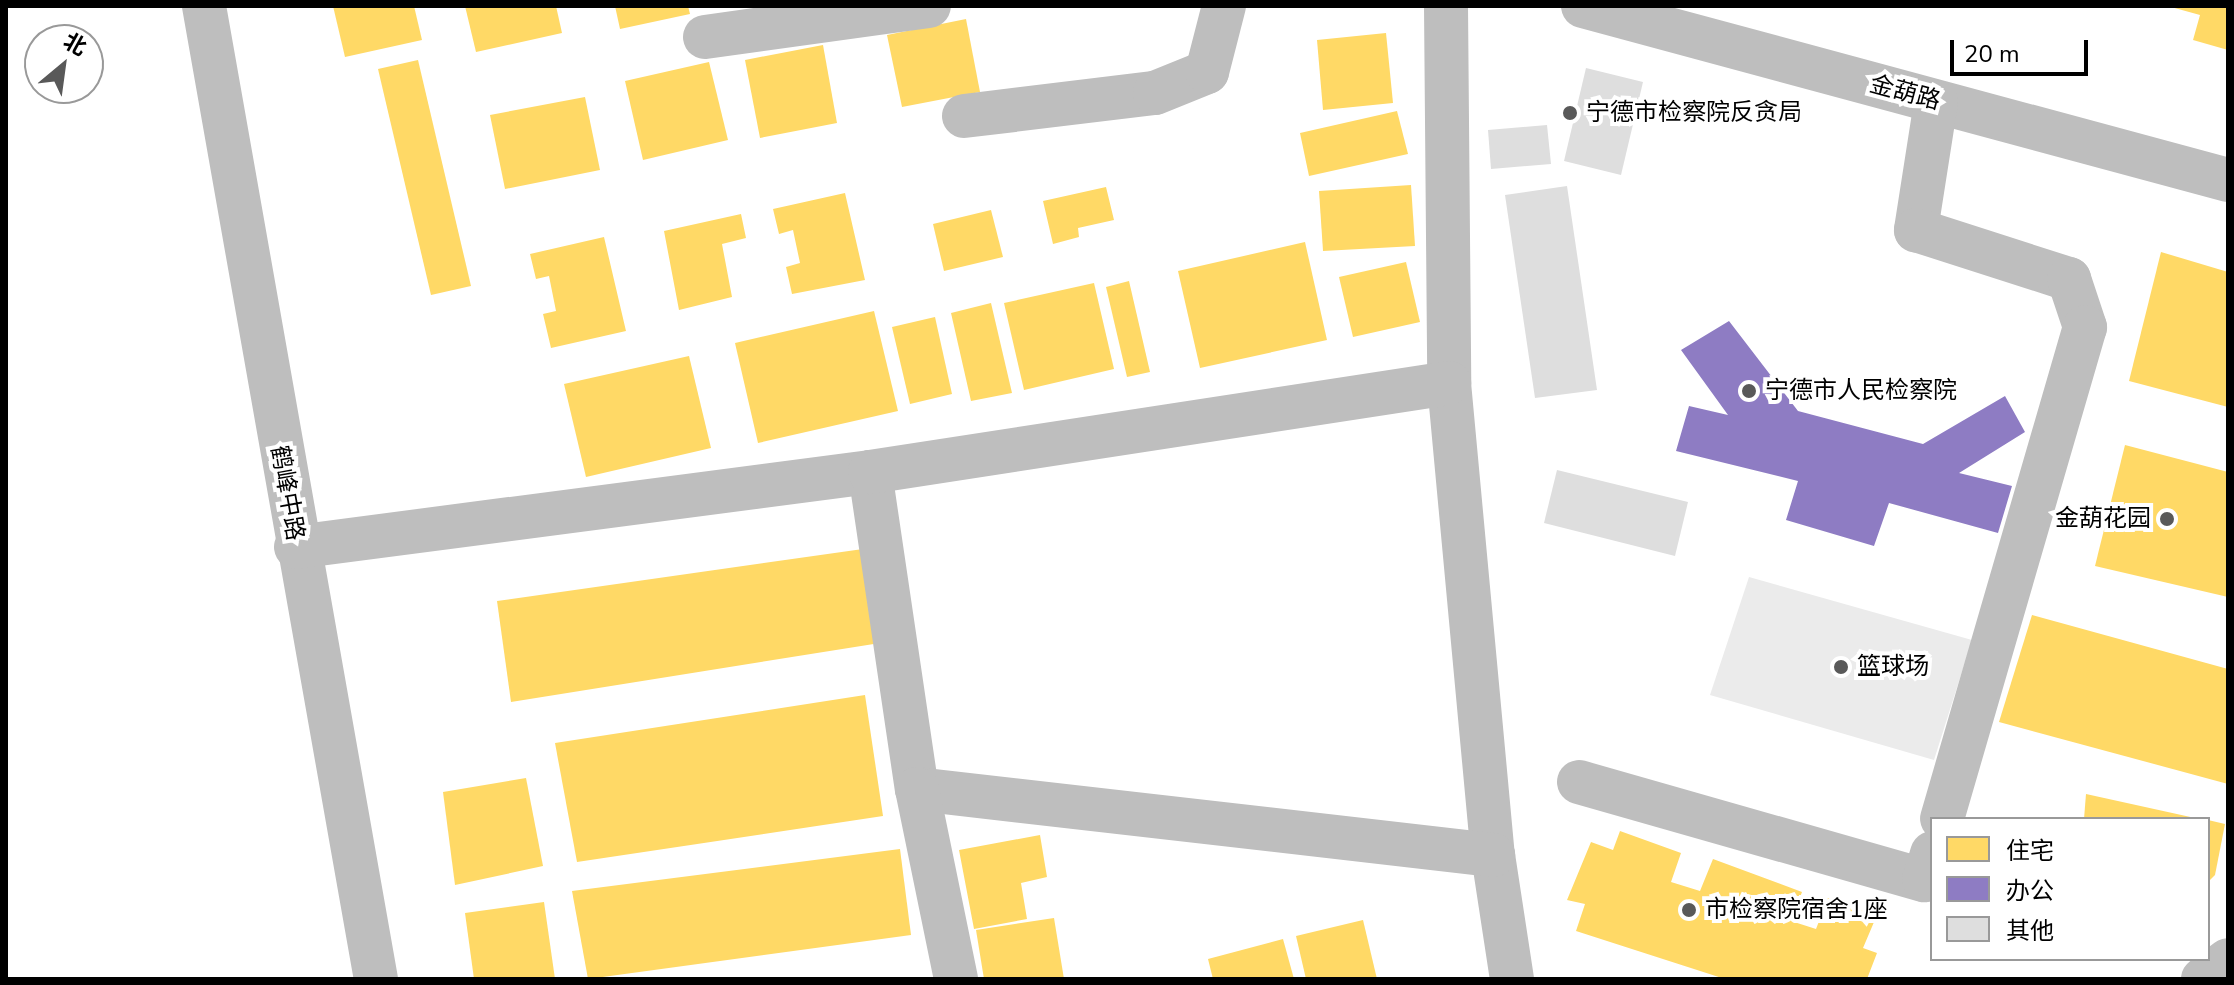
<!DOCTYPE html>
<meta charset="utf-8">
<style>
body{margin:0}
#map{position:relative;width:2234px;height:985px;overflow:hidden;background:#fff;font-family:"Nunito Sans","Noto Sans SC",sans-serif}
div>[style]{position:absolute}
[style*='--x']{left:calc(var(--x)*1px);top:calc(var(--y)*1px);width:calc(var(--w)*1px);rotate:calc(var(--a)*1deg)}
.green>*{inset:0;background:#ebebeb}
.homes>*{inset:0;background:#ffd966}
.offices>*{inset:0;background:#8e7cc3}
.building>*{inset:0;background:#dedede}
.minor>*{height:44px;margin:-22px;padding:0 22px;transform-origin:22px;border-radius:22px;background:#bebebe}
.dots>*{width:22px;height:22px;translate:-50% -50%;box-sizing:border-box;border:4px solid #fff;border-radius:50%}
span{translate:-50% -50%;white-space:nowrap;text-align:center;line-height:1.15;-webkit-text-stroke:8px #fff;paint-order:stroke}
.street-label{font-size:24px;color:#000}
.poi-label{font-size:24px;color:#000}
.left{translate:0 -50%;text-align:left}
.right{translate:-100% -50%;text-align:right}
.frame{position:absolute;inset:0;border:8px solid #000;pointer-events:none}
.legend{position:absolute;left:1930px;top:817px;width:280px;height:144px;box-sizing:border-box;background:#fff;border:2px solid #999;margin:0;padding:10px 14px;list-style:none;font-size:24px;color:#000}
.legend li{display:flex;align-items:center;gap:16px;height:40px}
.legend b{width:40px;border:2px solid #999}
.north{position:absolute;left:24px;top:24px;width:80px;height:80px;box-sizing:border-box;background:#fff;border:2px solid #999;border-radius:50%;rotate:29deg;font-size:22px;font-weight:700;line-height:32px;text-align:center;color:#000}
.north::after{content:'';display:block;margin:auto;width:28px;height:36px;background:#595959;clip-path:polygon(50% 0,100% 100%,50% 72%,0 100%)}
.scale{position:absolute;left:1950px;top:40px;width:138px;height:36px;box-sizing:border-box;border:4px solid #000;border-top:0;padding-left:10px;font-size:24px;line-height:28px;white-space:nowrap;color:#000;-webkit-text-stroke:6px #fff;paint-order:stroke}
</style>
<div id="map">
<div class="green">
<i style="clip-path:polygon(1749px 577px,1972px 640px,1934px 760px,1710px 695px)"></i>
</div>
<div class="homes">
<i style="clip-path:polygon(333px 6px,414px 6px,422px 40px,345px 57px)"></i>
<i style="clip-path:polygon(465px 6px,556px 6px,562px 33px,476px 52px)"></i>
<i style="clip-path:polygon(615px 6px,688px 6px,690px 14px,620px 29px)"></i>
<i style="clip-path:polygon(2228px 6px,2228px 50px,2193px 40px,2200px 15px,2171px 7px)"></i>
<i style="clip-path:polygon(966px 19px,980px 92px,902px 107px,887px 35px)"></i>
<i style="clip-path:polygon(1386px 33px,1393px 103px,1323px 110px,1317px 40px)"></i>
<i style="clip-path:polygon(823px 45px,837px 123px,760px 138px,745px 60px)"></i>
<i style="clip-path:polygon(418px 60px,471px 286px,431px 295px,378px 69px)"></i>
<i style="clip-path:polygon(709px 62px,728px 140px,643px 160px,625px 81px)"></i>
<i style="clip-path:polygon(585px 97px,600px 170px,505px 189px,490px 115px)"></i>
<i style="clip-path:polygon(1397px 111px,1408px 154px,1309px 176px,1300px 133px)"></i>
<i style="clip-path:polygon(1411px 185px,1415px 246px,1323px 251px,1319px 191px)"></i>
<i style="clip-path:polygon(1106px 187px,1114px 220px,1078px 228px,1079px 237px,1053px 244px,1043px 201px)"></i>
<i style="clip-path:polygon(845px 193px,865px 280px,792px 294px,786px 267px,800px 263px,793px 230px,779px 234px,773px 209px)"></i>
<i style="clip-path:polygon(991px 210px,1003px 257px,944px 271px,933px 224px)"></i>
<i style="clip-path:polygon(741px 214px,746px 238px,722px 244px,732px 297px,679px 310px,664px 231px)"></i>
<i style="clip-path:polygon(604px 237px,626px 331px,551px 348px,543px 314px,556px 311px,549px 276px,536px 279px,530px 254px)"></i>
<i style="clip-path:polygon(1305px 242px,1327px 340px,1200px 368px,1178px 271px)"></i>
<i style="clip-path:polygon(2161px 252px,2228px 272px,2228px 407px,2129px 381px)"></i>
<i style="clip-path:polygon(1406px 262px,1420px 322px,1353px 337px,1339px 277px)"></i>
<i style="clip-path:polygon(1129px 281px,1150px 372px,1127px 377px,1106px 287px)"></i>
<i style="clip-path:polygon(1094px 283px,1114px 369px,1024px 390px,1004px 303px)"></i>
<i style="clip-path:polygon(991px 303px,1012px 393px,971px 401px,951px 313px)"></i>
<i style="clip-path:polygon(874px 311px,898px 411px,758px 443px,735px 343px)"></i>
<i style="clip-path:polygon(935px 317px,952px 394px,910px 404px,892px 327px)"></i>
<i style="clip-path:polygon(689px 356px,711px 448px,586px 477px,564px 384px)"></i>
<i style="clip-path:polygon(2125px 445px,2228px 472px,2228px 597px,2095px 566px)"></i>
<i style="clip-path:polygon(870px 548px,880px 643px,511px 702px,497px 601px)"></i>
<i style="clip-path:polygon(2032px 615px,2228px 669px,2228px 784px,1999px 722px)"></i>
<i style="clip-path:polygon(865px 695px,883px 816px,577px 862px,555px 743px)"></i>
<i style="clip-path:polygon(526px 778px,543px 866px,455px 885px,443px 792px)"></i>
<i style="clip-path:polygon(2086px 794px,2195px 818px,2195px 819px,2084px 819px)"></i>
<i style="clip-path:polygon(2208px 820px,2225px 824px,2215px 875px,2208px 882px)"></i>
<i style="clip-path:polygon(1620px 831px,1681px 853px,1671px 882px,1700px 891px,1713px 859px,1802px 892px,1791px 921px,1816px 929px,1828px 898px,1877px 915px,1863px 948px,1877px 953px,1867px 979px,1725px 979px,1576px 931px,1585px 904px,1567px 900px,1591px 842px,1613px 850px)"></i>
<i style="clip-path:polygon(1040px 835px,1047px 877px,1021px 883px,1027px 919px,974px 929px,959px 850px)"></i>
<i style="clip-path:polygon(900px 849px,911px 935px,588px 979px,572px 891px)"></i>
<i style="clip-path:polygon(544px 902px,555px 979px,474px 979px,465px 913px)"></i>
<i style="clip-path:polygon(1054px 918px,1064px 979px,984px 979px,976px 930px)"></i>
<i style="clip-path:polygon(1363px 920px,1377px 979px,1306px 979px,1296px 936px)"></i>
<i style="clip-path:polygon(1283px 939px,1294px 979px,1213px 979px,1208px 959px)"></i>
</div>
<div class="offices">
<i style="clip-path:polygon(1729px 321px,1798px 411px,1923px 444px,2005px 396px,2025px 432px,1959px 473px,2012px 486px,1998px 533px,1889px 503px,1874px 546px,1786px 520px,1798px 481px,1676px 451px,1689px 406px,1728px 415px,1681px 350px)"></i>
</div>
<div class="building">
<i style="clip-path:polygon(1586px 68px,1643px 82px,1621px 175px,1564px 161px)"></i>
<i style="clip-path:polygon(1547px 125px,1551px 164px,1491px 169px,1488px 130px)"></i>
<i style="clip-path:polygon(1567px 186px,1597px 390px,1535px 398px,1505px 195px)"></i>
<i style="clip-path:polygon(1557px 470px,1688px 502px,1675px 556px,1544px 523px)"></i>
</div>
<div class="minor">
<i style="--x:204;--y:6;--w:988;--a:79.98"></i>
<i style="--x:1446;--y:6;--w:377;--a:89.5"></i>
<i style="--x:1449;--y:383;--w:474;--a:84.7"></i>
<i style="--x:1493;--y:855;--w:125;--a:81.3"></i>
<i style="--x:1583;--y:6;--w:668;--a:15.1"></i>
<i style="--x:705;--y:37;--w:226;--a:-7.9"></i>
<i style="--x:1936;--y:102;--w:130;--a:98.9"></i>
<i style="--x:1916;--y:230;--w:161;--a:17.8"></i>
<i style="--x:2069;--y:279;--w:51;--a:71.6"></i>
<i style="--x:2085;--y:327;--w:512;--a:106.21"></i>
<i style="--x:964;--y:116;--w:192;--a:-6.9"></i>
<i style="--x:1155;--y:93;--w:56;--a:-22"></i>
<i style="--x:1207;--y:72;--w:68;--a:-75.6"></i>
<i style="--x:870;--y:472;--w:320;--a:81.6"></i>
<i style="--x:917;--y:789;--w:580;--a:6.54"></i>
<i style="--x:296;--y:547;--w:579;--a:-7.44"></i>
<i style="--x:870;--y:472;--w:586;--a:-8.74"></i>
<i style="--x:1579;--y:782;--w:359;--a:15.9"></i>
<i style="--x:1924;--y:880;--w:28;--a:-73"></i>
<i style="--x:917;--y:789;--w:194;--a:78.4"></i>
<i style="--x:2203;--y:979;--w:31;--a:-37"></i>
</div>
<div class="dots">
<i style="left:1570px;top:113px;background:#595959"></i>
<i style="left:1749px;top:391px;background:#595959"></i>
<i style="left:2167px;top:519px;background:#595959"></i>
<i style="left:1841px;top:667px;background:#595959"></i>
<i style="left:1689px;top:910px;background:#595959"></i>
</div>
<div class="street-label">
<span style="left:1905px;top:93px;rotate:15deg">金葫路</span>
<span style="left:287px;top:493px;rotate:80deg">鹤峰中路</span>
</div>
<div class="poi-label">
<span class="left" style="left:1586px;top:113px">宁德市检察院反贪局</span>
<span class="left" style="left:1765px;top:391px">宁德市人民检察院</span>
<span class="right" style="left:2151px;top:519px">金葫花园</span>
<span class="left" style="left:1857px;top:667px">篮球场</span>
<span class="left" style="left:1705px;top:910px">市检察院宿舍1座</span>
</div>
<div class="frame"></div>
<ul class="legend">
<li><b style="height:22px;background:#ffd966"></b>住宅</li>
<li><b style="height:22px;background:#8e7cc3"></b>办公</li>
<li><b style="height:22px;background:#dedede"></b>其他</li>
</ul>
<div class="north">北</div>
<div class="scale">20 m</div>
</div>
